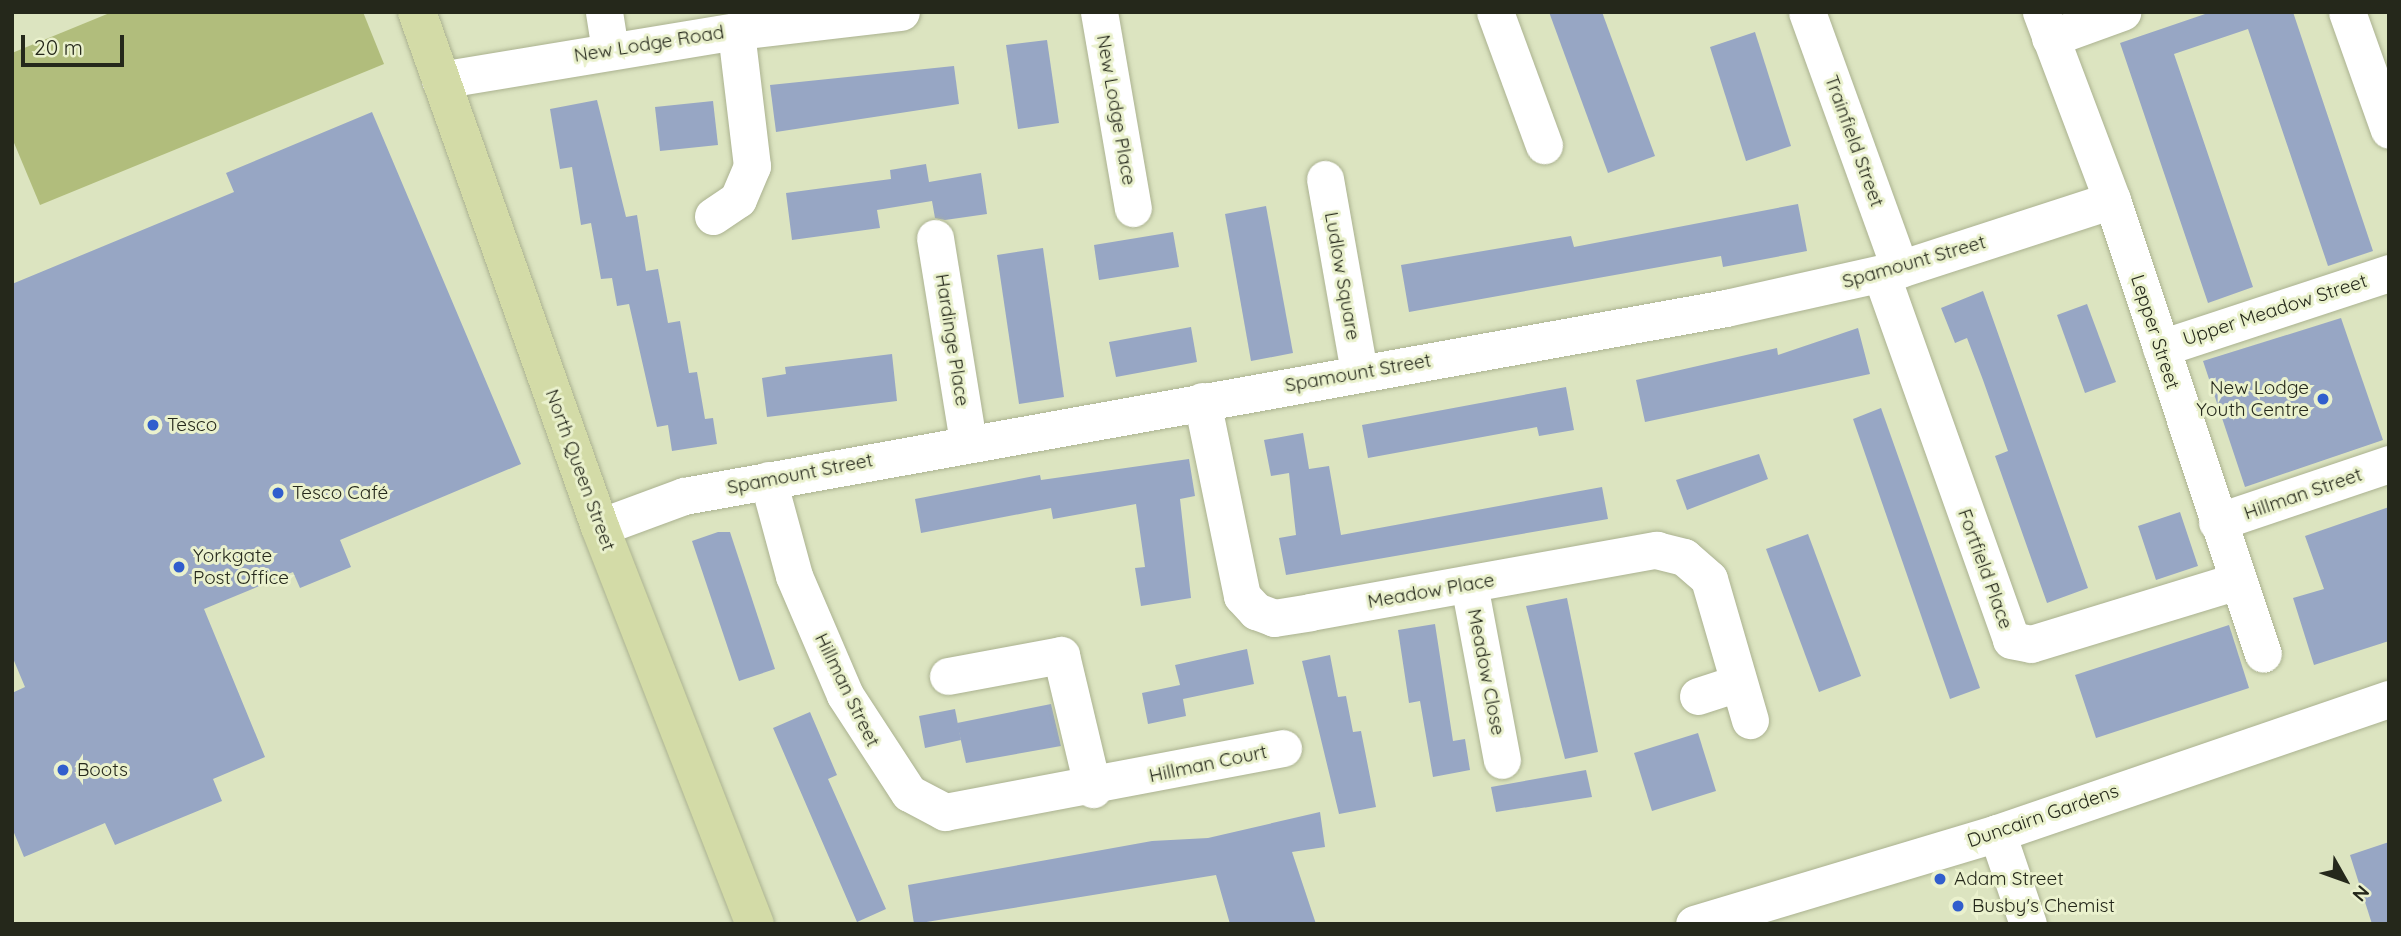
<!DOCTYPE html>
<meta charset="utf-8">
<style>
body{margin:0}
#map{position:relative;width:2401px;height:936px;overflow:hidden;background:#dce4c0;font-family:Quicksand,sans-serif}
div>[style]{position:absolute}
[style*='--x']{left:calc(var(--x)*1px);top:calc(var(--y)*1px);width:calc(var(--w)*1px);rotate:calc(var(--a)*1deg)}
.green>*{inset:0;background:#b1bd7c}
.building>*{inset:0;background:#97a6c4}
.roads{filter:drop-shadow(0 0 2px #abb290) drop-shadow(0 0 2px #abb290)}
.minor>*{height:37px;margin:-18.5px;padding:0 18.5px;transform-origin:18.5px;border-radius:18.5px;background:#fff}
.major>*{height:38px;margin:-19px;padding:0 19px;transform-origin:19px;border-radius:19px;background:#d3dba7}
.dots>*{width:19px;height:19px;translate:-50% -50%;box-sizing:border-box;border:4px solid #eaf1cd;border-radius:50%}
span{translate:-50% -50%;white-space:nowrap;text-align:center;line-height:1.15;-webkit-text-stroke:6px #eaf1cd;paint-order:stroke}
.street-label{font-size:19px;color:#25281b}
.poi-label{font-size:19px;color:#25281b}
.right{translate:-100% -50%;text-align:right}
.left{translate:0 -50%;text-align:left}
.frame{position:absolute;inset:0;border:14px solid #25281b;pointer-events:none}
.north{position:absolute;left:2310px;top:845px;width:70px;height:70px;-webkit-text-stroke:5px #eaf1cd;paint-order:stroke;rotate:130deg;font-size:19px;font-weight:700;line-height:28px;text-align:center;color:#25281b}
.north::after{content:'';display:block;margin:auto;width:24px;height:32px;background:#25281b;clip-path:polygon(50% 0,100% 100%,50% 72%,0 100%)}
.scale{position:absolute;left:21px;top:35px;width:103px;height:32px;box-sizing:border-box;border:4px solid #25281b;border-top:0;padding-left:9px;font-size:21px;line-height:24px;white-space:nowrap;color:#25281b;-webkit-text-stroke:5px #eaf1cd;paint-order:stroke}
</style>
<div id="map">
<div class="green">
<i style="clip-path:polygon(112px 12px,363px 12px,384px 64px,40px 205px,12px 138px,12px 53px)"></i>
</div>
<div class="building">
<i style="clip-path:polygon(1549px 12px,1602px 12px,1655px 156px,1608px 173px)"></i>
<i style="clip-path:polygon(2211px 12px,2293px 12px,2373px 251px,2328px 266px,2248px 29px,2174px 54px,2253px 287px,2208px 303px,2120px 43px)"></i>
<i style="clip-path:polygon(1755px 32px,1791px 146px,1746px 161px,1710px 47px)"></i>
<i style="clip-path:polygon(1047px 40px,1059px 123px,1018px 129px,1006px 45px)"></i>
<i style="clip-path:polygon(954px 66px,959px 104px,776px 132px,770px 85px)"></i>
<i style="clip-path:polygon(597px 100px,626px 217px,637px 215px,646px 271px,658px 269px,668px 323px,680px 321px,689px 373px,697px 372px,705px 419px,713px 418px,717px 444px,672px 451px,668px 425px,657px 427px,629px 304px,617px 306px,612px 278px,601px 279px,591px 223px,581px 225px,572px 167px,560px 169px,550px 109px)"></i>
<i style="clip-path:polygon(713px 101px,718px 145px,660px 151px,655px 107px)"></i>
<i style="clip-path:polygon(372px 112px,521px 464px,340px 540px,351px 567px,300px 588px,293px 572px,204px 609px,265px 757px,213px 779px,222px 801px,115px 845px,105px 823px,24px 857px,12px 828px,12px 693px,25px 687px,12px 656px,12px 284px,234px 192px,226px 173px)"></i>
<i style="clip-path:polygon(926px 164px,929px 182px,981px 173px,987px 214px,945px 220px,935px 218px,932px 201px,877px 210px,880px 228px,792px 240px,786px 193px,891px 179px,890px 170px)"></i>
<i style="clip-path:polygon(1798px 204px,1807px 251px,1723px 267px,1721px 256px,1409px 312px,1401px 265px,1571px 236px,1574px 247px)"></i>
<i style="clip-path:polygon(1266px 206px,1293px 353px,1251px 361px,1225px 214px)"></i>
<i style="clip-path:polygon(1173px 232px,1179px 267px,1099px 280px,1094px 245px)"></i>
<i style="clip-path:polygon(1043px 248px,1064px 397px,1019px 404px,997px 255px)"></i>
<i style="clip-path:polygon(1983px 291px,2088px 588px,2047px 603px,1995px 456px,2008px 451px,1983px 380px,1967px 338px,1955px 343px,1941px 308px)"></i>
<i style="clip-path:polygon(2087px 304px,2116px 382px,2085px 393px,2057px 315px)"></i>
<i style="clip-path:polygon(2341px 318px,2383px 440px,2245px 487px,2203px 361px)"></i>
<i style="clip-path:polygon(1191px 327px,1197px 362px,1116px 377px,1109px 342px)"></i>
<i style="clip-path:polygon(1858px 328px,1870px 374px,1645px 422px,1636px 380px,1777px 348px,1778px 355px)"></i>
<i style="clip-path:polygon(892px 354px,897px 401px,767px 417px,762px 378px,786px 374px,785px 367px)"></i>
<i style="clip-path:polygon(1566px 387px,1574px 430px,1539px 436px,1537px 427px,1368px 458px,1362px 425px)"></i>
<i style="clip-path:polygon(1881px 408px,1980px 688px,1950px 699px,1853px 419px)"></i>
<i style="clip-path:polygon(1303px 433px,1309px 469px,1329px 466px,1341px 535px,1602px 487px,1608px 519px,1286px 575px,1279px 538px,1296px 535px,1289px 473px,1271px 476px,1264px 440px)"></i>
<i style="clip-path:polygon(1759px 454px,1768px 479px,1687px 510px,1676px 480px)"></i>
<i style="clip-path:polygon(1189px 459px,1195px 496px,1180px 499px,1191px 598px,1141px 606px,1135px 568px,1145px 567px,1136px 504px,1053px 519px,1051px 508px,921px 533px,915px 499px,1040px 475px,1041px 480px)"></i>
<i style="clip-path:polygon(2389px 507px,2389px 641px,2314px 665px,2293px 598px,2324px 589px,2305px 536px)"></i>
<i style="clip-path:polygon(2180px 512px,2198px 566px,2156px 580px,2138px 526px)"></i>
<i style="clip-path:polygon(718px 532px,730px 532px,775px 669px,739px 681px,692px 541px)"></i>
<i style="clip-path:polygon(1808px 534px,1861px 676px,1819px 692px,1766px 549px)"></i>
<i style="clip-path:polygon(1567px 598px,1598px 752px,1565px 759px,1526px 606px)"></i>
<i style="clip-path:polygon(1435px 624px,1453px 741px,1465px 739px,1470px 770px,1433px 777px,1420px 701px,1409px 703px,1398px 630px)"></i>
<i style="clip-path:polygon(2229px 625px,2249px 688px,2096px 738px,2075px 675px)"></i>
<i style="clip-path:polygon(1247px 649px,1254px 684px,1183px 699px,1186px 716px,1148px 724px,1142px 693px,1180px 685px,1175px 665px)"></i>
<i style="clip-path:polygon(1330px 655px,1338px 697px,1346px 696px,1353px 732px,1361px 731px,1376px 807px,1339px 814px,1302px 661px)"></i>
<i style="clip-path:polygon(1051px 704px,1061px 746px,966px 763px,957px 723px)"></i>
<i style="clip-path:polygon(955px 709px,961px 740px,925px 748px,919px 716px)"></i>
<i style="clip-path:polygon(810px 712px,837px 775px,828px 779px,886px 909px,857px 922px,773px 728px)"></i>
<i style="clip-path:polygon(1698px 733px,1716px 791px,1652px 811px,1634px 753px)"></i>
<i style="clip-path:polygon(1586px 770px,1592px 797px,1496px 812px,1491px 787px)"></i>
<i style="clip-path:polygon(1320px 812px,1325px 847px,1292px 852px,1316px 924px,1230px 924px,1216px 875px,914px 924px,908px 885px,1152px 841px,1208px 838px)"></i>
<i style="clip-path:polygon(2389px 842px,2389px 924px,2372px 924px,2350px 855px)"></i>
</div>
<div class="roads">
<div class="minor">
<i style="--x:604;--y:12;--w:38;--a:81"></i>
<i style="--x:1099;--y:12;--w:199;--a:80.2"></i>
<i style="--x:1495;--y:12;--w:142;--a:69.8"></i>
<i style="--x:1807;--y:12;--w:273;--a:70.1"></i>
<i style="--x:2041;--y:12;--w:201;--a:69.3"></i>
<i style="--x:2112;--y:200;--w:478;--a:71.6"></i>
<i style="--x:2347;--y:12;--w:125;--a:70.4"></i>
<i style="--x:2050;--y:38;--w:77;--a:-19.9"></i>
<i style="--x:440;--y:80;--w:300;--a:-9.4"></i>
<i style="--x:736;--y:31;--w:166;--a:-6.6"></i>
<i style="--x:1325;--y:179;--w:196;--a:80"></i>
<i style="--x:713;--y:216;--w:30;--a:-34"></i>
<i style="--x:738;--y:199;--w:36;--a:-67"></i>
<i style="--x:752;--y:166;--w:136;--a:-96.8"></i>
<i style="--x:935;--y:238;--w:207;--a:80.8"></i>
<i style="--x:1881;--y:274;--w:388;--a:70.4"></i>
<i style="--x:2011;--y:640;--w:20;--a:11"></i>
<i style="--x:2031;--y:644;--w:215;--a:-17"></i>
<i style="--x:2161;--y:348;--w:240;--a:-18.2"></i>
<i style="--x:1202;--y:401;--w:199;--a:78.4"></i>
<i style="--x:1242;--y:596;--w:21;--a:47"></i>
<i style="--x:1256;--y:611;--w:19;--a:21"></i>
<i style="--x:1274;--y:618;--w:36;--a:-9"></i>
<i style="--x:1310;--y:612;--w:352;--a:-10.2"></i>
<i style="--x:1656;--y:550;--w:29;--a:14"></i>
<i style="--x:1684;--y:557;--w:33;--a:41"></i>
<i style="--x:1709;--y:579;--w:147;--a:73.8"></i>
<i style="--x:768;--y:480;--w:99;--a:74.8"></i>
<i style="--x:794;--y:576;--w:129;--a:66.8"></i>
<i style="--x:845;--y:695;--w:117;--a:56.9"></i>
<i style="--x:909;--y:793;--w:41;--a:27.8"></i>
<i style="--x:945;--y:812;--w:344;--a:-10.7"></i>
<i style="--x:2217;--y:522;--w:182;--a:-18.6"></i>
<i style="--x:600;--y:527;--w:90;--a:-20.3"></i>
<i style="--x:684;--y:496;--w:1059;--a:-10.23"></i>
<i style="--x:1726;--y:308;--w:178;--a:-12.6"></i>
<i style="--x:1900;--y:269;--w:223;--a:-18"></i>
<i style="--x:1469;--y:584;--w:179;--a:79.4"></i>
<i style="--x:948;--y:676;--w:115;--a:-10.5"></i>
<i style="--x:1061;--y:655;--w:138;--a:76.6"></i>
<i style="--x:1698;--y:696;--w:42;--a:-18"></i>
<i style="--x:1997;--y:833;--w:96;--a:71.2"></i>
<i style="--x:1694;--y:924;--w:316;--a:-16.7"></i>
<i style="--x:1997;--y:833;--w:414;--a:-18.9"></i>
</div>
<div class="major">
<i style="--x:417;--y:12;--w:547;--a:70.44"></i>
<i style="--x:600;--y:527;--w:426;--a:68.7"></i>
</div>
</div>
<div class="dots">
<i style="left:2323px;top:399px;background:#315ecd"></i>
<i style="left:153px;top:425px;background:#315ecd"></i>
<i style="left:278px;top:493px;background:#315ecd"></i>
<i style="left:179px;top:567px;background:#315ecd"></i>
<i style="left:63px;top:770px;background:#315ecd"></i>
<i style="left:1940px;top:879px;background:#315ecd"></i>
<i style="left:1958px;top:906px;background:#315ecd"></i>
</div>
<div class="street-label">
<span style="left:649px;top:44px;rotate:-9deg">New Lodge Road</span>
<span style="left:1116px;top:110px;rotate:80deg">New Lodge Place</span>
<span style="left:1854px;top:141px;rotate:70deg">Trainfield Street</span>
<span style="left:1914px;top:262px;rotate:-16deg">Spamount Street</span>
<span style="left:1342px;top:276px;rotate:80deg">Ludlow Square</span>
<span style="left:2275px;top:310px;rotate:-18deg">Upper Meadow Street</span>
<span style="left:2155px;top:332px;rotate:72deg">Lepper Street</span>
<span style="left:952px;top:340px;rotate:81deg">Hardinge Place</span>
<span style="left:1358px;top:373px;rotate:-10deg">Spamount Street</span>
<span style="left:580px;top:470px;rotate:70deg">North Queen Street</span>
<span style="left:800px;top:474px;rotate:-11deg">Spamount Street</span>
<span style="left:2303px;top:494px;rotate:-19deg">Hillman Street</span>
<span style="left:1985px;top:569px;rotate:70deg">Fortfield Place</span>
<span style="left:1431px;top:591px;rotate:-10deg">Meadow Place</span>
<span style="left:1486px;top:672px;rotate:79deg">Meadow Close</span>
<span style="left:847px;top:690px;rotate:64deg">Hillman Street</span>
<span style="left:1208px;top:764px;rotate:-12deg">Hillman Court</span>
<span style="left:2043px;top:816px;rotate:-19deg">Duncairn Gardens</span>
</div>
<div class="poi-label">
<span class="right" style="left:2309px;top:399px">New Lodge<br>Youth Centre</span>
<span class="left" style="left:167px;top:425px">Tesco</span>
<span class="left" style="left:292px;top:493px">Tesco Café</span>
<span class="left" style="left:193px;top:567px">Yorkgate<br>Post Office</span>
<span class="left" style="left:77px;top:770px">Boots</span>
<span class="left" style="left:1954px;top:879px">Adam Street</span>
<span class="left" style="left:1972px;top:906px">Busby's Chemist</span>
</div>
<div class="frame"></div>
<div class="north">N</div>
<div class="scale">20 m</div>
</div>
